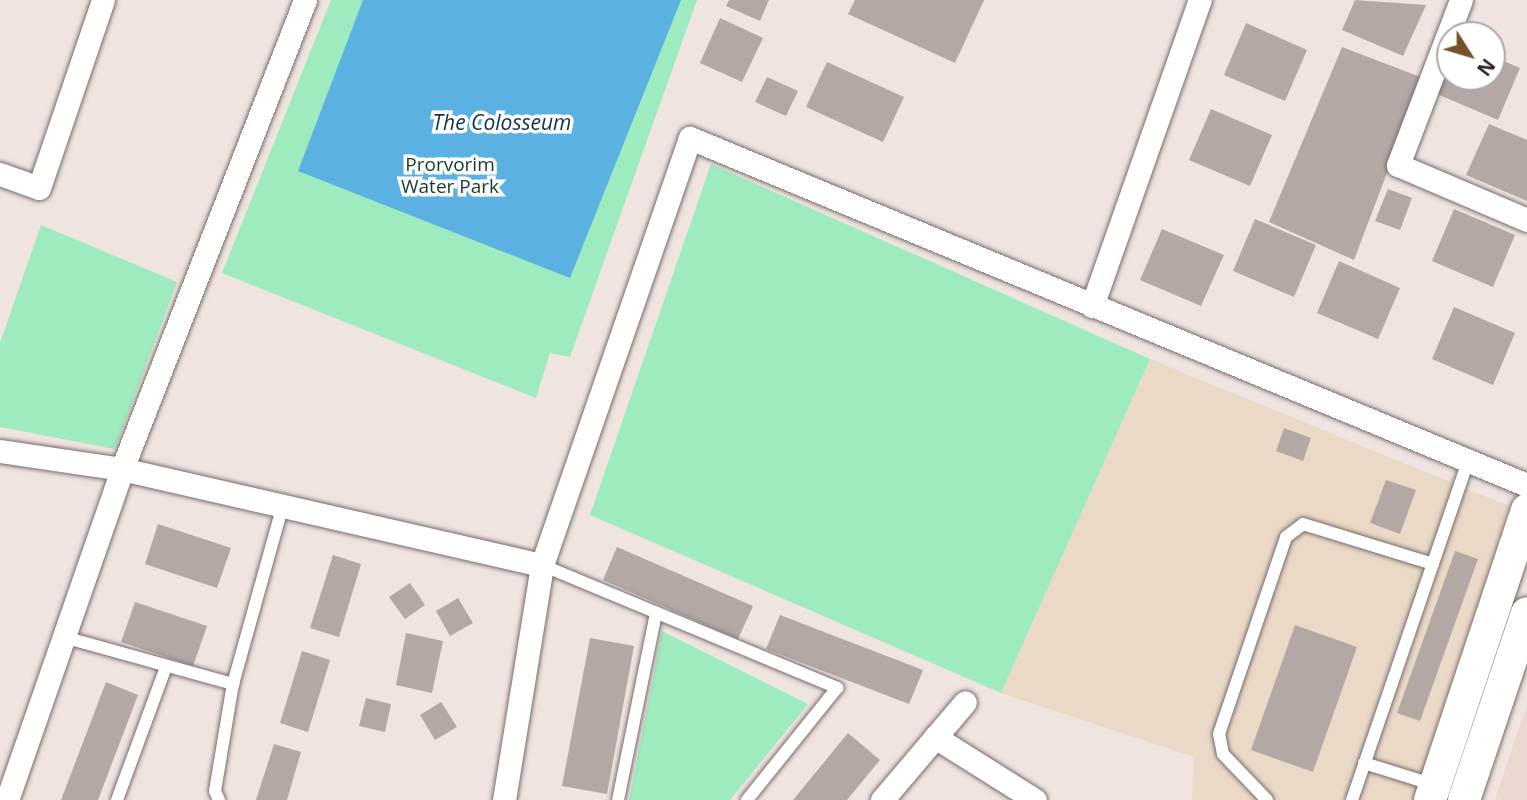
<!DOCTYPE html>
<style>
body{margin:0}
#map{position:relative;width:1527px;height:800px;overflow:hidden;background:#efe4df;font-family:"Open Sans",sans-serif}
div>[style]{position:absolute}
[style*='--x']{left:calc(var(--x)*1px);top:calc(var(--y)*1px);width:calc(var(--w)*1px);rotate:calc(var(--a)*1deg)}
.commercial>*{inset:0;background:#ebd9c8}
.built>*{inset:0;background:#ead7d0}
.green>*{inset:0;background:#9eebbf}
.water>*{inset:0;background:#5bb2e2}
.building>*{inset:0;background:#b4a8a5}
.roads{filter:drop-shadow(0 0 2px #776d69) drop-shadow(0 0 2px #776d69)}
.lane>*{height:12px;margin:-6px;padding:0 6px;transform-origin:6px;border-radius:6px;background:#fff}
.street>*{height:23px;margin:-11.5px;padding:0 11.5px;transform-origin:11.5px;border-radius:11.5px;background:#fff}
.secondary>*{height:32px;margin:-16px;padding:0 16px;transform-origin:16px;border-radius:16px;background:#fff}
span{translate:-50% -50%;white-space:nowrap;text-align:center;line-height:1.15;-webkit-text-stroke:7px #fff;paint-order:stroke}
.park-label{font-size:19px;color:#153b28}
.water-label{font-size:21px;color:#0d3448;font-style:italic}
.north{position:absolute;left:1436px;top:21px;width:70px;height:70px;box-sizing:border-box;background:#fff;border:2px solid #aaa8a8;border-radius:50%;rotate:127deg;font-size:19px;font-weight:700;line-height:28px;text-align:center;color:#2b2625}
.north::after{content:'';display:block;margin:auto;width:24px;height:32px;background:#74532a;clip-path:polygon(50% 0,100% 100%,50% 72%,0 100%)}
</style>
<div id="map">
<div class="commercial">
<i style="clip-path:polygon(1150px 359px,1509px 506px,1413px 800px,1192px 800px,1194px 757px,1001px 693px)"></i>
</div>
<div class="built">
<i style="clip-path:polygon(1527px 705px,1527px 800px,1495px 800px)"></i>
</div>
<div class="green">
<i style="clip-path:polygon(331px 0,697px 0,570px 357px,550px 353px,536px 398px,222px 273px)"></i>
<i style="clip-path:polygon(711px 164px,1150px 359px,1001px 693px,590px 515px)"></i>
<i style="clip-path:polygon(41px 225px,177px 282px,115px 449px,0 427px,0 343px)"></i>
<i style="clip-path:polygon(662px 631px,808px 704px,730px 800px,629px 800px)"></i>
</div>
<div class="water">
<i style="clip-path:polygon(363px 0,681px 0,570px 278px,298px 171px)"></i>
</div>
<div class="building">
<i style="clip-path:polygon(729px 0,769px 0,760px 21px,726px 6px)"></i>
<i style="clip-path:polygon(855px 0,984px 0,955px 63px,848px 14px)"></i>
<i style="clip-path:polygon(1355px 0,1426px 5px,1403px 56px,1342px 30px)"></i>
<i style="clip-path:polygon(720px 18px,763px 38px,742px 82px,700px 63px)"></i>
<i style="clip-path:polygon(1246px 23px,1307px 50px,1285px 101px,1224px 75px)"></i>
<i style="clip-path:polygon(1342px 47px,1423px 78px,1354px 260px,1269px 222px)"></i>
<i style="clip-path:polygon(1492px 56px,1520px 68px,1498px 120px,1437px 94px,1450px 64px,1450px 77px,1492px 77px)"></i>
<i style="clip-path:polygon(827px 62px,904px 97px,883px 142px,806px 107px)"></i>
<i style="clip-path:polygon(767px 77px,798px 91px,786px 116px,755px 102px)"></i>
<i style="clip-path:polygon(1211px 109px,1272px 135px,1250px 186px,1189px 160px)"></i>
<i style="clip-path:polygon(1489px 124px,1527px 140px,1527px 201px,1466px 175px)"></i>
<i style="clip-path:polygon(1388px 189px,1412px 198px,1400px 230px,1375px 221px)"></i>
<i style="clip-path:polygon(1454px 209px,1515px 235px,1493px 287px,1432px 261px)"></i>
<i style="clip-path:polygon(1255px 219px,1316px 245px,1294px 297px,1233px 271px)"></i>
<i style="clip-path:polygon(1162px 229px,1224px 255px,1201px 306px,1140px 280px)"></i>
<i style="clip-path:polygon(1339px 261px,1400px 288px,1378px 339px,1317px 313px)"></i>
<i style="clip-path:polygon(1454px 307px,1515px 333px,1493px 385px,1432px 359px)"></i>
<i style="clip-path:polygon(1284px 428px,1311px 438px,1303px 461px,1276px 451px)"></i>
<i style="clip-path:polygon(1386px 480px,1416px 490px,1400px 534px,1370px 523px)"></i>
<i style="clip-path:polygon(158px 524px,231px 548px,217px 588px,145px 564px)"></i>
<i style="clip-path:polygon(617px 547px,753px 606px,738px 639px,603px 580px)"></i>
<i style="clip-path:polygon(1455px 551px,1478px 559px,1420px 721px,1397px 713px)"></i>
<i style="clip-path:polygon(333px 555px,361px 564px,339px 637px,310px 628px)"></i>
<i style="clip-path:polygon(410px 583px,425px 605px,405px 619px,389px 597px)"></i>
<i style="clip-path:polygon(458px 598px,473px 623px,450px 636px,436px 611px)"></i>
<i style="clip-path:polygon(135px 602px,207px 626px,193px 666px,121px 642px)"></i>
<i style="clip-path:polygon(780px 615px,923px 670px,909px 704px,766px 649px)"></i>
<i style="clip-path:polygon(1295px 625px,1357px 647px,1313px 772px,1251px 750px)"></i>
<i style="clip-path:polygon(406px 633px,443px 641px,432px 693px,396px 685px)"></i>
<i style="clip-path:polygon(590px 638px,634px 646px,607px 794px,562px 786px)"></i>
<i style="clip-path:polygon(302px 651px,330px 660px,308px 732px,280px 723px)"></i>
<i style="clip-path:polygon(106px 682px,138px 695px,98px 800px,61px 800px)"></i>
<i style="clip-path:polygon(366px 698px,391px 704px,385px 732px,359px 726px)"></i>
<i style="clip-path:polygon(441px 702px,457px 727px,435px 740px,420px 715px)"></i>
<i style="clip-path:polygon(848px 733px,880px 760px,847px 800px,793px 800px)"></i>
<i style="clip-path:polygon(274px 744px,301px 752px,287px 800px,256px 800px)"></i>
</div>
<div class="roads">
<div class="lane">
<i style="--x:542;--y:565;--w:320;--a:22.6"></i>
<i style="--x:837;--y:688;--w:144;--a:128.8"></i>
<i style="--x:60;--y:636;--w:180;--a:15.5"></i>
<i style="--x:1364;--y:763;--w:73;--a:17.4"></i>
<i style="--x:117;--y:800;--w:142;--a:-69.8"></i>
<i style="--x:219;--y:800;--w:10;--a:-114"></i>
<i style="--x:215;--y:791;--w:109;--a:-80.5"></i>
<i style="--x:233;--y:684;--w:183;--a:-74.4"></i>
<i style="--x:618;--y:800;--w:191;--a:-78.5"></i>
<i style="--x:1267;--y:800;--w:64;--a:-133.7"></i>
<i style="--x:1223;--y:754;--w:20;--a:-101"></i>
<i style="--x:1219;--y:734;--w:208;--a:-71.2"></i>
<i style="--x:1286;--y:537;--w:21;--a:-37"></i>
<i style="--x:1303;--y:524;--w:136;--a:17.1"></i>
<i style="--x:1352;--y:800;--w:358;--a:-71.1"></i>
</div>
<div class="street">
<i style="--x:1461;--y:0;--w:177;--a:110.9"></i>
<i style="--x:1398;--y:165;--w:140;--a:23.1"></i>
<i style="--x:0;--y:174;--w:41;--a:19.7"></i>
<i style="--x:39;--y:188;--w:199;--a:-71.2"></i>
<i style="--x:1092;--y:306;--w:324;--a:-70.6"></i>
<i style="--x:0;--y:451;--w:123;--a:8.4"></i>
<i style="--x:122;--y:469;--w:431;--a:12.9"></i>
<i style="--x:935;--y:737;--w:118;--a:32.2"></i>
<i style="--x:7;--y:800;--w:350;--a:-70.8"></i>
<i style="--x:122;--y:469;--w:503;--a:-68.68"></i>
<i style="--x:504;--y:800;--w:238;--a:-80.8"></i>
<i style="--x:542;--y:565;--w:452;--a:-70.9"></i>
<i style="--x:690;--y:138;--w:906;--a:22.52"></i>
<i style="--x:882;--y:800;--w:128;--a:-49.7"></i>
</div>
<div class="secondary">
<i style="--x:1430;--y:800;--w:306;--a:-71.5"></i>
<i style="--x:1464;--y:800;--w:197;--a:-71.4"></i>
</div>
</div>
<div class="park-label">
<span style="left:450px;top:176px">Prorvorim<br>Water Park</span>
</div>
<div class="water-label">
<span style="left:502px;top:122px">The Colosseum</span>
</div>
<div class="north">N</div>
</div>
